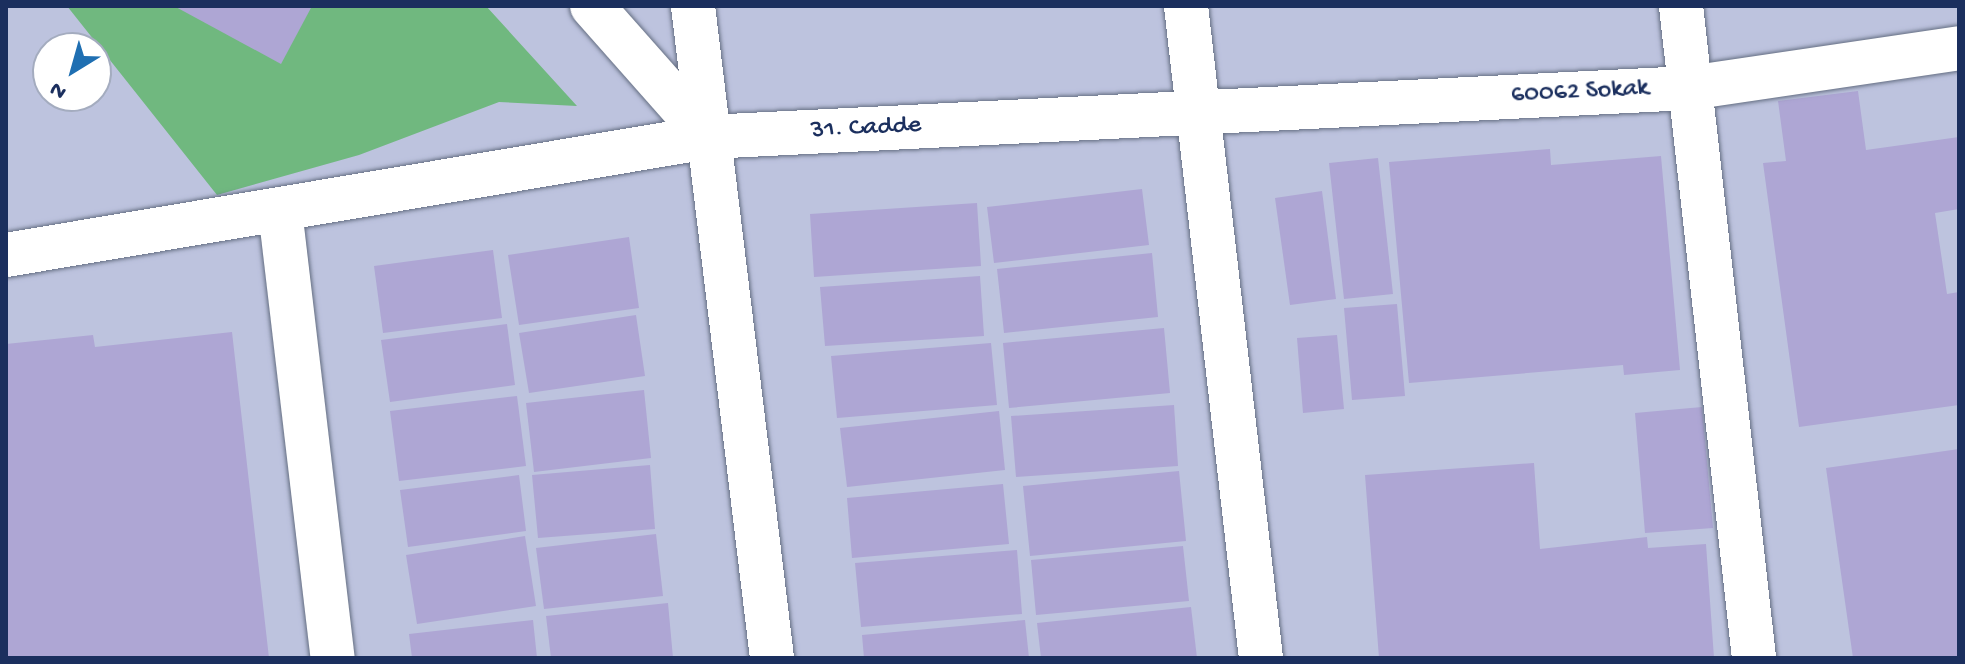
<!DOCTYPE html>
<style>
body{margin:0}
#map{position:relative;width:1965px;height:664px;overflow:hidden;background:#ece4c6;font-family:"Gochi Hand",sans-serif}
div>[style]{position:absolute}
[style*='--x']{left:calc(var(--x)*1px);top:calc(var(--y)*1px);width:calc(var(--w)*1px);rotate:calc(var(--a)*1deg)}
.industrial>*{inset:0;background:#bdc3de}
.forest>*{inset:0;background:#70b87f}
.building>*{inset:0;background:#aea6d4}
.roads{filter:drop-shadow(0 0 2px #646e82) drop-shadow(0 0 2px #646e82)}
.minor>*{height:44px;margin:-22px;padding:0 22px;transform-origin:22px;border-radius:22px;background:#fff}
span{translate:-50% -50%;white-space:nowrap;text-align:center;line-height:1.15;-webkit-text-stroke:7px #fff;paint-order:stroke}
.street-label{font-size:26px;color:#1b2f5e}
.frame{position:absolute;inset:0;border:8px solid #1b2f5e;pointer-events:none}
.north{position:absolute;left:32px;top:32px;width:80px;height:80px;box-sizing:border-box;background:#fff;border:2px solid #a4acbf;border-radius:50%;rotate:217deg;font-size:22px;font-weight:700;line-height:32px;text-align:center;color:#1b2f5e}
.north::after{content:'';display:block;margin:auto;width:28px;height:36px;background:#1f6fb2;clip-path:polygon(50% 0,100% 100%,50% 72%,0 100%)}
</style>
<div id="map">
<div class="industrial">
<i style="clip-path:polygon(evenodd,6px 6px,1959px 6px,1959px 658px,6px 658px,6px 6px,48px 48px,96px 48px,96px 96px,48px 96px,48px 48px)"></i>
</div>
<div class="forest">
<i style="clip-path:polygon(67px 6px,486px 6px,577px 106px,499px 102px,359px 155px,217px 195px)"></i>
</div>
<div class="building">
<i style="clip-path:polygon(174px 6px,312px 6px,281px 64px)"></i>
<i style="clip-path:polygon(1858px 91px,1866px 150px,1959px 137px,1959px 209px,1935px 213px,1947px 294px,1959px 292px,1959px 405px,1799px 427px,1763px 163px,1786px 161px,1778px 101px)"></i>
<i style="clip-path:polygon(1550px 149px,1551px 165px,1661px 156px,1680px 370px,1624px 375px,1623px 365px,1409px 383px,1389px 162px)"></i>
<i style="clip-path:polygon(1378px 158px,1393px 294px,1344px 299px,1329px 163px)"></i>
<i style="clip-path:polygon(1142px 189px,1149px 245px,994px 263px,987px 207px)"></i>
<i style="clip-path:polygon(1322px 191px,1336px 299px,1290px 305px,1275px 198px)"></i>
<i style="clip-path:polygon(977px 203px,981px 266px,814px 277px,810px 214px)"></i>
<i style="clip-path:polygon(629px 237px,639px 308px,519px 325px,508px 255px)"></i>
<i style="clip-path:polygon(493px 250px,502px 318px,383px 333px,374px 266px)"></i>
<i style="clip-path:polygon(1152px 253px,1158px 317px,1004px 333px,997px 269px)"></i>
<i style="clip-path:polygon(980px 276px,984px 336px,825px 346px,820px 287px)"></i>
<i style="clip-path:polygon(1397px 304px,1405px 396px,1352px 400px,1344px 308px)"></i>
<i style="clip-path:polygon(636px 315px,645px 376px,529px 393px,519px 333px)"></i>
<i style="clip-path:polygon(507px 324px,515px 385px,390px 402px,381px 340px)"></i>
<i style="clip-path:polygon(1164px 328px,1170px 393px,1009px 408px,1003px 343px)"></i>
<i style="clip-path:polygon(232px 332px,269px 658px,6px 658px,6px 344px,93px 335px,95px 347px)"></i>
<i style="clip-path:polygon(1337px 335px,1344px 409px,1303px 413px,1297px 338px)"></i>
<i style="clip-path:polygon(991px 343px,997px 405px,837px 418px,831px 356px)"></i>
<i style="clip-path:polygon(644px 390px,651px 458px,534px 472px,526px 403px)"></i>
<i style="clip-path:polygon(517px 396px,526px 466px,399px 481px,390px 411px)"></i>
<i style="clip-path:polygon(1174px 405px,1178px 466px,1016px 477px,1011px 416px)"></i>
<i style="clip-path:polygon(1702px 407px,1713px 528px,1645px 533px,1635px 413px)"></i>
<i style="clip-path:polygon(999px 411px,1005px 470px,847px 487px,840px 428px)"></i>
<i style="clip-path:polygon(1959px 449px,1959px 658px,1853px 658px,1826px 468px)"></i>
<i style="clip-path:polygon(1534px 463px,1540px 549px,1647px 537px,1648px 548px,1706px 544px,1714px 658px,1379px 658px,1365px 475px)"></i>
<i style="clip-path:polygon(650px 465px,655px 529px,538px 538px,532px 475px)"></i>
<i style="clip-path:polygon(1179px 471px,1186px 541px,1030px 556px,1023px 486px)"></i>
<i style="clip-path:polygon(519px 475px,526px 531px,408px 547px,400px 490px)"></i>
<i style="clip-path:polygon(1003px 484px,1009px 544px,852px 558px,847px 498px)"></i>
<i style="clip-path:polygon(656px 534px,663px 596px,544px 609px,536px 548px)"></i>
<i style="clip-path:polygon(525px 536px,536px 606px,417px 624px,406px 555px)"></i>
<i style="clip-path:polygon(1183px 546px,1189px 601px,1036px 615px,1031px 560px)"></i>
<i style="clip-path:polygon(1017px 550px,1022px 614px,861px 627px,855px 563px)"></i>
<i style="clip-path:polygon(668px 603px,673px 658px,551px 658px,546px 616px)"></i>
<i style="clip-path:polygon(1191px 607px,1197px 658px,1041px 658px,1037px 623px)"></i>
<i style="clip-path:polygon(533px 620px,537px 658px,412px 658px,409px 634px)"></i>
<i style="clip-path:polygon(1025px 620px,1029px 658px,864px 658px,862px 635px)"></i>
</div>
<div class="roads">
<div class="minor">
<i style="--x:592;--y:6;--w:175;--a:48.5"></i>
<i style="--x:708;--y:137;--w:982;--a:-2.86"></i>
<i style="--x:1689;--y:88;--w:273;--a:-8.4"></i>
<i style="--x:693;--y:6;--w:657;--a:83.09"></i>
<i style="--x:1186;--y:6;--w:656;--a:83.44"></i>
<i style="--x:1681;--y:6;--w:656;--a:83.61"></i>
<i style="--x:280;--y:210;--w:451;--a:83.3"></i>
<i style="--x:6;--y:255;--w:712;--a:-9.54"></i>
</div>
</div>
<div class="street-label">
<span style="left:1580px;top:93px;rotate:-3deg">60062 Sokak</span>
<span style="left:866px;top:129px;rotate:-3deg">31. Cadde</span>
</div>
<div class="frame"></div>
<div class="north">N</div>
</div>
